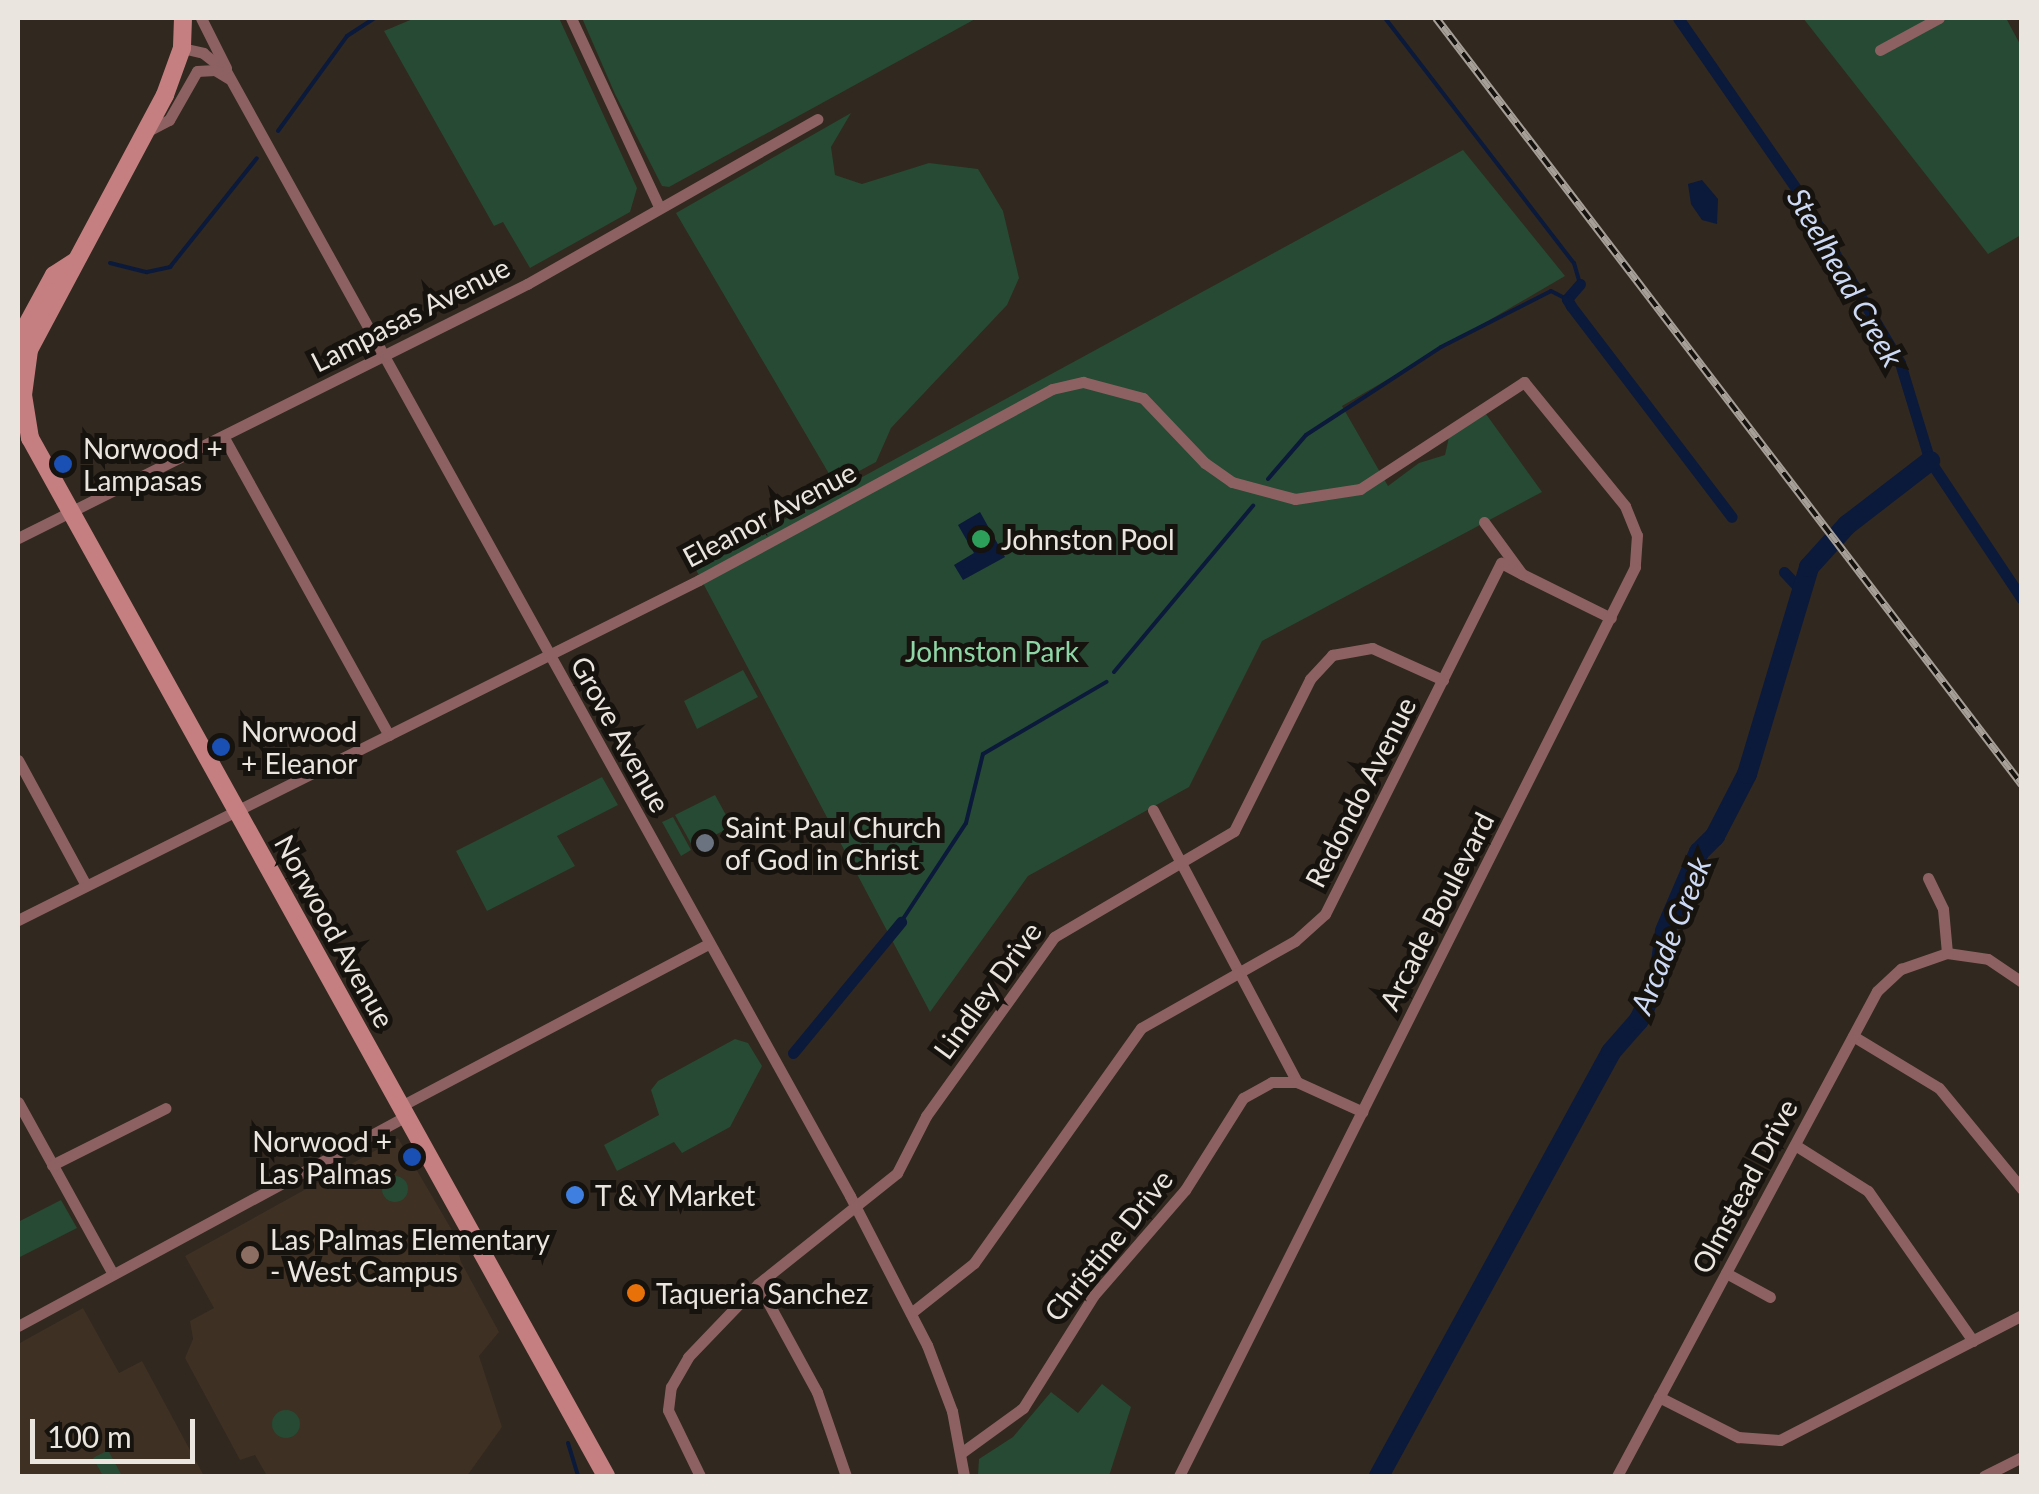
<!DOCTYPE html>
<style>
body{margin:0}
#map{position:relative;width:2039px;height:1494px;overflow:hidden;background:#31281f;font-family:Lato,sans-serif}
div>[style]{position:absolute}
[style*='--x']{left:calc(var(--x)*1px);top:calc(var(--y)*1px);width:calc(var(--w)*1px);rotate:calc(var(--a)*1deg)}
.built>*{inset:0;background:#3e3022}
.green>*{inset:0;background:#264a33}
.round{border-radius:50%}
.water>*{inset:0;background:#0b193b}
.stream>*{height:4px;margin:-2px;padding:0 2px;transform-origin:2px;border-radius:2px;background:#0b193b}
.canal>*{height:11px;margin:-5.5px;padding:0 5.5px;transform-origin:5.5px;border-radius:5.5px;background:#0b193b}
.river>*{height:20px;margin:-10px;padding:0 10px;transform-origin:10px;border-radius:10px;background:#0b193b}
.street>*{height:11px;margin:-5.5px;padding:0 5.5px;transform-origin:5.5px;border-radius:5.5px;background:#8d6162}
.secondary>*{height:18px;margin:-9px;padding:0 9px;transform-origin:9px;border-radius:9px;background:#c57f81}
.rail>*{height:8px;margin-top:-4px;transform-origin:0;background:repeating-linear-gradient(90deg,#16120e 0 11px,#a69f98 0 22px);box-sizing:border-box;border-block:2px solid #a69f98}
.dots>*{width:28px;height:28px;translate:-50% -50%;box-sizing:border-box;border:5px solid #16120e;border-radius:50%}
span{translate:-50% -50%;white-space:nowrap;text-align:center;line-height:1.15;-webkit-text-stroke:10px #16120e;paint-order:stroke}
.street-label{font-size:28px;color:#ebe5df}
.poi-label{font-size:28px;color:#ebe5df}
.left{translate:0 -50%;text-align:left}
.right{translate:-100% -50%;text-align:right}
.park-label{font-size:28px;color:#8fd6a7}
.water-label{font-size:30px;color:#cddaf5;font-style:italic}
.frame{position:absolute;inset:0;border:20px solid #ebe5df;pointer-events:none}
.scale{position:absolute;left:30px;top:1419px;width:165px;height:45px;box-sizing:border-box;border:5px solid #ebe5df;border-top:0;padding-left:12px;font-size:30px;line-height:35px;white-space:nowrap;color:#ebe5df;-webkit-text-stroke:8px #16120e;paint-order:stroke}
</style>
<div id="map">
<div class="built">
<i style="clip-path:polygon(398px 1138px,453px 1232px,461px 1262px,499px 1332px,479px 1356px,502px 1427px,467px 1476px,267px 1476px,255px 1455px,240px 1460px,185px 1358px,193px 1339px,190px 1321px,214px 1308px,185px 1256px)"></i>
<i style="clip-path:polygon(83px 1308px,119px 1373px,142px 1361px,204px 1476px,18px 1476px,18px 1344px)"></i>
</div>
<div class="green">
<i style="clip-path:polygon(415px 18px,559px 18px,637px 188px,630px 212px,530px 268px,503px 222px,494px 226px,384px 31px)"></i>
<i style="clip-path:polygon(582px 18px,977px 18px,669px 187px,662px 186px,615px 94px)"></i>
<i style="clip-path:polygon(1803px 18px,2006px 18px,2021px 46px,2021px 235px,1988px 254px)"></i>
<i style="clip-path:polygon(851px 113px,831px 147px,835px 175px,862px 184px,929px 163px,978px 169px,1003px 211px,1019px 278px,1007px 305px,891px 428px,876px 462px,835px 484px,676px 213px)"></i>
<i style="clip-path:polygon(1463px 150px,1565px 276px,1342px 406px,1388px 486px,1419px 463px,1445px 455px,1449px 437px,1486px 414px,1542px 492px,1262px 641px,1189px 787px,1028px 876px,930px 1012px,695px 568px)"></i>
<i style="clip-path:polygon(743px 670px,758px 697px,697px 729px,684px 701px)"></i>
<i style="clip-path:polygon(602px 777px,618px 805px,557px 836px,575px 866px,487px 911px,456px 851px)"></i>
<i style="clip-path:polygon(715px 795px,732px 826px,693px 847px,675px 815px)"></i>
<i style="clip-path:polygon(673px 817px,691px 850px,681px 856px,662px 822px)"></i>
<i style="clip-path:polygon(735px 1039px,748px 1043px,762px 1066px,730px 1127px,682px 1153px,674px 1142px,617px 1171px,604px 1145px,659px 1115px,651px 1090px,658px 1081px)"></i>
<i class="round" style="left:382px;top:1176px;width:26px;height:26px"></i>
<i style="clip-path:polygon(61px 1200px,77px 1228px,18px 1258px,18px 1222px)"></i>
<i style="clip-path:polygon(1102px 1384px,1131px 1407px,1109px 1476px,978px 1475px,979px 1459px,1013px 1437px,1051px 1392px,1078px 1413px)"></i>
<i class="round" style="left:272px;top:1410px;width:28px;height:28px"></i>
<i style="clip-path:polygon(108px 1450px,121px 1474px,116px 1476px,103px 1476px,93px 1458px)"></i>
</div>
<div class="water">
<i style="clip-path:polygon(1702px 180px,1718px 199px,1717px 224px,1702px 220px,1691px 204px,1688px 184px)"></i>
<i style="clip-path:polygon(980px 512px,1005px 557px,963px 580px,954px 565px,974px 553px,958px 525px)"></i>
</div>
<div class="stream">
<i style="--x:1385;--y:18;--w:309;--a:52.4"></i>
<i style="--x:1574;--y:263;--w:22;--a:74"></i>
<i style="--x:278;--y:131;--w:117;--a:-54"></i>
<i style="--x:347;--y:36;--w:33;--a:-33"></i>
<i style="--x:110;--y:263;--w:38;--a:14"></i>
<i style="--x:147;--y:272;--w:24;--a:-12"></i>
<i style="--x:170;--y:267;--w:139;--a:-51.4"></i>
<i style="--x:1268;--y:479;--w:58;--a:-49.2"></i>
<i style="--x:1306;--y:435;--w:161;--a:-33.1"></i>
<i style="--x:1441;--y:347;--w:123;--a:-27"></i>
<i style="--x:1551;--y:291;--w:18;--a:27"></i>
<i style="--x:1114;--y:672;--w:217;--a:-50.1"></i>
<i style="--x:901;--y:922;--w:118;--a:-56.7"></i>
<i style="--x:966;--y:823;--w:71;--a:-76.2"></i>
<i style="--x:983;--y:754;--w:143;--a:-30.3"></i>
<i style="--x:568;--y:1443;--w:34;--a:73"></i>
</div>
<div class="canal">
<i style="--x:1678;--y:18;--w:209;--a:55.3"></i>
<i style="--x:1797;--y:190;--w:201;--a:59.2"></i>
<i style="--x:1900;--y:363;--w:102;--a:73"></i>
<i style="--x:1930;--y:461;--w:166;--a:56.3"></i>
<i style="--x:1580;--y:284;--w:20;--a:131"></i>
<i style="--x:1567;--y:299;--w:8;--a:60"></i>
<i style="--x:1571;--y:306;--w:265;--a:52.7"></i>
<i style="--x:1784;--y:572;--w:23;--a:47"></i>
<i style="--x:793;--y:1053;--w:170;--a:-50.5"></i>
</div>
<div class="river">
<i style="--x:1379;--y:1476;--w:483;--a:-61.3"></i>
<i style="--x:1611;--y:1052;--w:43;--a:-48.8"></i>
<i style="--x:1639;--y:1020;--w:47;--a:-64.5"></i>
<i style="--x:1659;--y:978;--w:47;--a:-82.7"></i>
<i style="--x:1665;--y:931;--w:86;--a:-66.7"></i>
<i style="--x:1699;--y:852;--w:23;--a:-45"></i>
<i style="--x:1715;--y:836;--w:70;--a:-62.7"></i>
<i style="--x:1747;--y:774;--w:216;--a:-73.3"></i>
<i style="--x:1809;--y:567;--w:57;--a:-47.9"></i>
<i style="--x:1847;--y:525;--w:105;--a:-37.6"></i>
</div>
<div class="street">
<i style="--x:201;--y:18;--w:56;--a:63.4"></i>
<i style="--x:571;--y:18;--w:208;--a:65"></i>
<i style="--x:182;--y:48;--w:22;--a:13"></i>
<i style="--x:203;--y:53;--w:29;--a:38"></i>
<i style="--x:226;--y:71;--w:1286;--a:60.98"></i>
<i style="--x:850;--y:1196;--w:168;--a:62.7"></i>
<i style="--x:927;--y:1345;--w:71;--a:69.3"></i>
<i style="--x:952;--y:1411;--w:66;--a:79.5"></i>
<i style="--x:1880;--y:50;--w:67;--a:-28.5"></i>
<i style="--x:146;--y:132;--w:26;--a:-28"></i>
<i style="--x:169;--y:120;--w:56;--a:-60.3"></i>
<i style="--x:197;--y:71;--w:18;--a:-3"></i>
<i style="--x:215;--y:70;--w:15;--a:32"></i>
<i style="--x:223;--y:436;--w:342;--a:61"></i>
<i style="--x:1484;--y:522;--w:64;--a:53.8"></i>
<i style="--x:1522;--y:574;--w:99;--a:26.3"></i>
<i style="--x:18;--y:538;--w:569;--a:-26.52"></i>
<i style="--x:527;--y:284;--w:334;--a:-29.6"></i>
<i style="--x:18;--y:760;--w:142;--a:61.5"></i>
<i style="--x:1153;--y:810;--w:308;--a:62.1"></i>
<i style="--x:1297;--y:1082;--w:72;--a:24.4"></i>
<i style="--x:1928;--y:878;--w:34;--a:64"></i>
<i style="--x:1943;--y:909;--w:44;--a:84.8"></i>
<i style="--x:18;--y:920;--w:761;--a:-26.53"></i>
<i style="--x:699;--y:580;--w:401;--a:-28.4"></i>
<i style="--x:1052;--y:389;--w:32;--a:-13"></i>
<i style="--x:1083;--y:382;--w:62;--a:14.9"></i>
<i style="--x:1143;--y:398;--w:90;--a:46.4"></i>
<i style="--x:1205;--y:463;--w:33;--a:35"></i>
<i style="--x:1232;--y:482;--w:65;--a:15.1"></i>
<i style="--x:1295;--y:499;--w:66;--a:-8.7"></i>
<i style="--x:1360;--y:489;--w:196;--a:-33.1"></i>
<i style="--x:1524;--y:382;--w:160;--a:50.8"></i>
<i style="--x:1625;--y:506;--w:31;--a:68"></i>
<i style="--x:1637;--y:535;--w:32;--a:94"></i>
<i style="--x:1635;--y:567;--w:1017;--a:116.64"></i>
<i style="--x:1853;--y:1036;--w:100;--a:31.2"></i>
<i style="--x:1939;--y:1088;--w:131;--a:50.6"></i>
<i style="--x:18;--y:1102;--w:196;--a:61.1"></i>
<i style="--x:401;--y:1106;--w:346;--a:-27.8"></i>
<i style="--x:1795;--y:1145;--w:86;--a:32.2"></i>
<i style="--x:1868;--y:1191;--w:183;--a:55"></i>
<i style="--x:52;--y:1165;--w:127;--a:-26.6"></i>
<i style="--x:1726;--y:1273;--w:50;--a:28.6"></i>
<i style="--x:758;--y:1284;--w:123;--a:61.4"></i>
<i style="--x:817;--y:1392;--w:89;--a:71"></i>
<i style="--x:911;--y:1313;--w:80;--a:-38.4"></i>
<i style="--x:974;--y:1263;--w:288;--a:-54.6"></i>
<i style="--x:1141;--y:1028;--w:177;--a:-29.5"></i>
<i style="--x:1295;--y:941;--w:40;--a:-42"></i>
<i style="--x:1325;--y:914;--w:393;--a:-63.4"></i>
<i style="--x:1501;--y:563;--w:24;--a:28"></i>
<i style="--x:18;--y:1326;--w:441;--a:-28.4"></i>
<i style="--x:1659;--y:1397;--w:89;--a:26.9"></i>
<i style="--x:1738;--y:1437;--w:42;--a:4.1"></i>
<i style="--x:1780;--y:1440;--w:272;--a:-27.3"></i>
<i style="--x:961;--y:1453;--w:77;--a:-36"></i>
<i style="--x:1023;--y:1408;--w:133;--a:-57.9"></i>
<i style="--x:1094;--y:1295;--w:139;--a:-49.1"></i>
<i style="--x:1185;--y:1190;--w:109;--a:-57.8"></i>
<i style="--x:1243;--y:1098;--w:33;--a:-29"></i>
<i style="--x:1272;--y:1082;--w:25;--a:0"></i>
<i style="--x:700;--y:1476;--w:73;--a:-115.9"></i>
<i style="--x:668;--y:1410;--w:23;--a:-83"></i>
<i style="--x:671;--y:1387;--w:34;--a:-60"></i>
<i style="--x:688;--y:1357;--w:101;--a:-46.2"></i>
<i style="--x:758;--y:1284;--w:178;--a:-38.6"></i>
<i style="--x:897;--y:1173;--w:64;--a:-63"></i>
<i style="--x:926;--y:1116;--w:220;--a:-54.4"></i>
<i style="--x:1054;--y:937;--w:209;--a:-30.5"></i>
<i style="--x:1234;--y:831;--w:170;--a:-63.4"></i>
<i style="--x:1310;--y:679;--w:33;--a:-47"></i>
<i style="--x:1332;--y:655;--w:41;--a:-9.9"></i>
<i style="--x:1372;--y:648;--w:78;--a:24.3"></i>
<i style="--x:1617;--y:1476;--w:550;--a:-61.81"></i>
<i style="--x:1877;--y:991;--w:33;--a:-43"></i>
<i style="--x:1901;--y:969;--w:49;--a:-19.2"></i>
<i style="--x:1947;--y:953;--w:41;--a:8.3"></i>
<i style="--x:1988;--y:959;--w:41;--a:34.1"></i>
<i style="--x:1984;--y:1476;--w:42;--a:-26.6"></i>
</div>
<div class="secondary">
<i style="--x:183;--y:18;--w:30;--a:92"></i>
<i style="--x:182;--y:48;--w:50;--a:109.9"></i>
<i style="--x:165;--y:95;--w:289;--a:118.1"></i>
<i style="--x:29;--y:350;--w:45;--a:97.6"></i>
<i style="--x:23;--y:395;--w:44;--a:80.8"></i>
<i style="--x:30;--y:438;--w:1187;--a:60.97"></i>
<i style="--x:18;--y:341;--w:75;--a:-61.4"></i>
<i style="--x:54;--y:275;--w:24;--a:-33"></i>
</div>
<div class="rail">
<i style="--x:1436;--y:18;--w:965;--a:52.62"></i>
</div>
<div class="dots">
<i style="left:63px;top:464px;background:#1a4fb4"></i>
<i style="left:981px;top:539px;background:#2e9e5b"></i>
<i style="left:221px;top:747px;background:#1a4fb4"></i>
<i style="left:705px;top:843px;background:#6b7280"></i>
<i style="left:412px;top:1157px;background:#1a4fb4"></i>
<i style="left:575px;top:1195px;background:#3f7fe0"></i>
<i style="left:250px;top:1255px;background:#8d6e63"></i>
<i style="left:636px;top:1293px;background:#e8710a"></i>
</div>
<div class="street-label">
<span style="left:410px;top:314px;rotate:-27deg">Lampasas Avenue</span>
<span style="left:769px;top:514px;rotate:-28deg">Eleanor Avenue</span>
<span style="left:621px;top:734px;rotate:61deg">Grove Avenue</span>
<span style="left:1360px;top:792px;rotate:-63deg">Redondo Avenue</span>
<span style="left:1436px;top:911px;rotate:-63deg">Arcade Boulevard</span>
<span style="left:335px;top:931px;rotate:61deg">Norwood Avenue</span>
<span style="left:987px;top:990px;rotate:-54deg">Lindley Drive</span>
<span style="left:1744px;top:1186px;rotate:-62deg">Olmstead Drive</span>
<span style="left:1108px;top:1245px;rotate:-51deg">Christine Drive</span>
</div>
<div class="poi-label">
<span class="left" style="left:83px;top:464px">Norwood +<br>Lampasas</span>
<span class="left" style="left:1001px;top:539px">Johnston Pool</span>
<span class="left" style="left:241px;top:747px">Norwood<br>+ Eleanor</span>
<span class="left" style="left:725px;top:843px">Saint Paul Church<br>of God in Christ</span>
<span class="right" style="left:392px;top:1157px">Norwood +<br>Las Palmas</span>
<span class="left" style="left:595px;top:1195px">T &amp; Y Market</span>
<span class="left" style="left:270px;top:1255px">Las Palmas Elementary<br>- West Campus</span>
<span class="left" style="left:656px;top:1293px">Taqueria Sanchez</span>
</div>
<div class="park-label">
<span style="left:992px;top:651px">Johnston Park</span>
</div>
<div class="water-label">
<span style="left:1846px;top:277px;rotate:60deg">Steelhead Creek</span>
<span style="left:1670px;top:935px;rotate:-68deg">Arcade Creek</span>
</div>
<div class="frame"></div>
<div class="scale">100 m</div>
</div>
